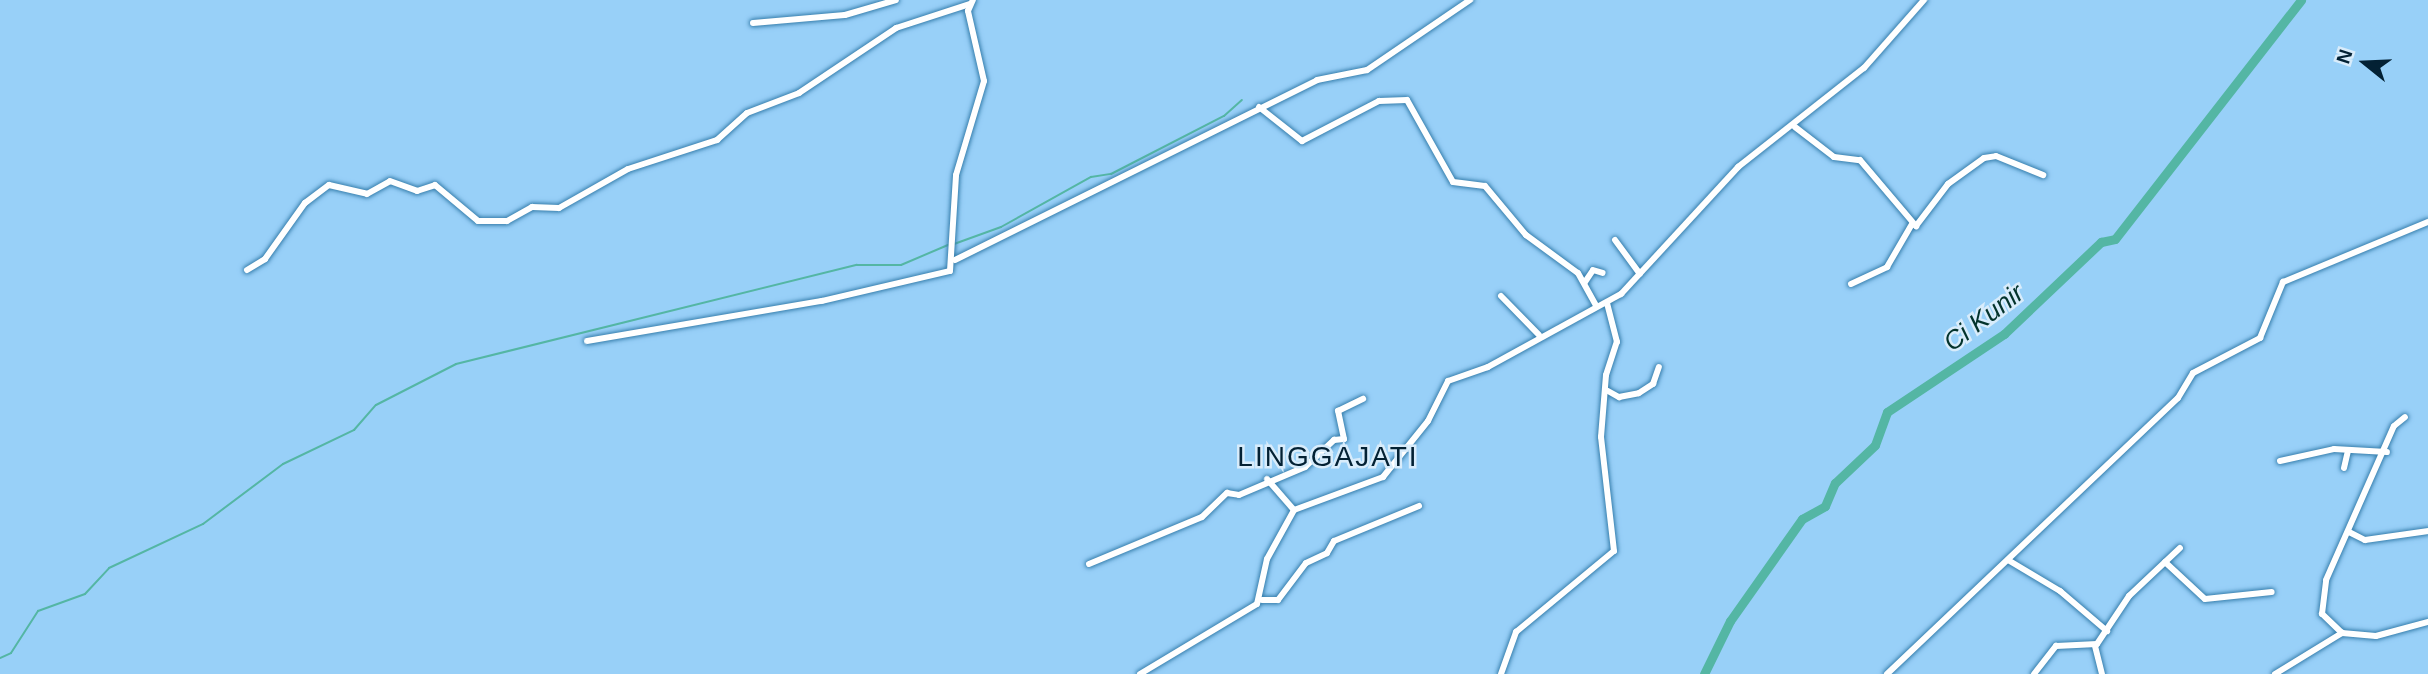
<!DOCTYPE html>
<style>
body{margin:0}
#map{position:relative;width:2428px;height:674px;overflow:hidden;background:#98d0f8;font-family:Helvetica,sans-serif}
div>[style]{position:absolute}
[style*='--x']{left:calc(var(--x)*1px);top:calc(var(--y)*1px);width:calc(var(--w)*1px);rotate:calc(var(--a)*1deg)}
.stream>*{height:2px;margin:-1px;padding:0 1px;transform-origin:1px;border-radius:1px;background:#54b6a4}
.river>*{height:9px;margin:-4.5px;padding:0 4.5px;transform-origin:4.5px;border-radius:4.5px;background:#54b6a4}
.roads{filter:drop-shadow(0 0 2px #377fad) drop-shadow(0 0 2px #377fad)}
.minor>*{height:6px;margin:-3px;padding:0 3px;transform-origin:3px;border-radius:3px;background:#fff}
span{translate:-50% -50%;white-space:nowrap;text-align:center;line-height:1.15;-webkit-text-stroke:5px #d8ecfb;paint-order:stroke}
.water-label{font-size:26px;color:#03332c;font-style:italic}
.quarter-label{font-size:28px;color:#032134;letter-spacing:2px}
.north{position:absolute;left:2330px;top:28px;width:70px;height:70px;-webkit-text-stroke:5px #d8ecfb;paint-order:stroke;rotate:288deg;font-size:19px;font-weight:700;line-height:28px;text-align:center;color:#032134}
.north::after{content:'';display:block;margin:auto;width:24px;height:32px;background:#032134;clip-path:polygon(50% 0,100% 100%,50% 72%,0 100%)}
</style>
<div id="map">
<div class="stream">
<i style="--x:954;--y:244;--w:50;--a:-19.9"></i>
<i style="--x:1001;--y:227;--w:103;--a:-29.1"></i>
<i style="--x:1091;--y:177;--w:20;--a:-9"></i>
<i style="--x:1111;--y:174;--w:127;--a:-27.2"></i>
<i style="--x:1224;--y:116;--w:24;--a:-42"></i>
<i style="--x:0;--y:658;--w:12;--a:-24"></i>
<i style="--x:11;--y:653;--w:50;--a:-57.3"></i>
<i style="--x:38;--y:611;--w:50;--a:-19.9"></i>
<i style="--x:85;--y:594;--w:35;--a:-47"></i>
<i style="--x:109;--y:568;--w:104;--a:-25.1"></i>
<i style="--x:203;--y:524;--w:100;--a:-36.9"></i>
<i style="--x:283;--y:464;--w:79;--a:-25.6"></i>
<i style="--x:354;--y:430;--w:33;--a:-49"></i>
<i style="--x:376;--y:405;--w:90;--a:-27.1"></i>
<i style="--x:456;--y:364;--w:413;--a:-13.9"></i>
<i style="--x:857;--y:265;--w:44;--a:0"></i>
<i style="--x:901;--y:265;--w:51;--a:-23.1"></i>
</div>
<div class="river">
<i style="--x:1704;--y:674;--w:59;--a:-63.9"></i>
<i style="--x:1730;--y:621;--w:125;--a:-54.8"></i>
<i style="--x:1802;--y:519;--w:26;--a:-29"></i>
<i style="--x:1825;--y:506;--w:25;--a:-67"></i>
<i style="--x:1835;--y:483;--w:55;--a:-43.5"></i>
<i style="--x:1875;--y:445;--w:35;--a:-70"></i>
<i style="--x:1887;--y:412;--w:141;--a:-33.7"></i>
<i style="--x:2004;--y:334;--w:134;--a:-43.5"></i>
<i style="--x:2101;--y:242;--w:14;--a:-12"></i>
<i style="--x:2115;--y:239;--w:303;--a:-52.1"></i>
</div>
<div class="roads">
<div class="minor">
<i style="--x:753;--y:23;--w:92;--a:-5"></i>
<i style="--x:845;--y:15;--w:53;--a:-16.4"></i>
<i style="--x:1259;--y:107;--w:55;--a:38.3"></i>
<i style="--x:1302;--y:141;--w:87;--a:-27.5"></i>
<i style="--x:1379;--y:101;--w:28;--a:-2"></i>
<i style="--x:1407;--y:100;--w:94;--a:60.7"></i>
<i style="--x:1453;--y:182;--w:32;--a:7"></i>
<i style="--x:1485;--y:186;--w:64;--a:50.1"></i>
<i style="--x:1526;--y:235;--w:64;--a:36.2"></i>
<i style="--x:1578;--y:273;--w:38;--a:61"></i>
<i style="--x:1795;--y:127;--w:49;--a:37.6"></i>
<i style="--x:1834;--y:157;--w:26;--a:7"></i>
<i style="--x:1860;--y:160;--w:87;--a:49.7"></i>
<i style="--x:1916;--y:226;--w:53;--a:-52.7"></i>
<i style="--x:1948;--y:184;--w:44;--a:-35.8"></i>
<i style="--x:1984;--y:158;--w:12;--a:-9"></i>
<i style="--x:1996;--y:156;--w:51;--a:22"></i>
<i style="--x:1615;--y:240;--w:42;--a:53.7"></i>
<i style="--x:955;--y:260;--w:404;--a:-26.4"></i>
<i style="--x:1317;--y:80;--w:51;--a:-11.3"></i>
<i style="--x:1367;--y:70;--w:125;--a:-34.2"></i>
<i style="--x:247;--y:270;--w:21;--a:-31"></i>
<i style="--x:265;--y:259;--w:69;--a:-54.5"></i>
<i style="--x:305;--y:203;--w:30;--a:-37"></i>
<i style="--x:329;--y:185;--w:39;--a:13"></i>
<i style="--x:367;--y:194;--w:26;--a:-29"></i>
<i style="--x:390;--y:181;--w:29;--a:20"></i>
<i style="--x:417;--y:191;--w:19;--a:-18"></i>
<i style="--x:435;--y:185;--w:56;--a:39.9"></i>
<i style="--x:478;--y:221;--w:29;--a:0"></i>
<i style="--x:507;--y:221;--w:29;--a:-29"></i>
<i style="--x:532;--y:207;--w:27;--a:2"></i>
<i style="--x:559;--y:208;--w:79;--a:-29.5"></i>
<i style="--x:628;--y:169;--w:94;--a:-18"></i>
<i style="--x:717;--y:140;--w:40;--a:-42"></i>
<i style="--x:747;--y:113;--w:56;--a:-21"></i>
<i style="--x:799;--y:93;--w:117;--a:-33.8"></i>
<i style="--x:896;--y:28;--w:78;--a:-18"></i>
<i style="--x:1585;--y:282;--w:14;--a:-56"></i>
<i style="--x:1593;--y:270;--w:10;--a:17"></i>
<i style="--x:1851;--y:284;--w:40;--a:-25"></i>
<i style="--x:1887;--y:267;--w:50;--a:-59.8"></i>
<i style="--x:1501;--y:296;--w:54;--a:45.7"></i>
<i style="--x:587;--y:341;--w:238;--a:-9.7"></i>
<i style="--x:822;--y:301;--w:131;--a:-13.2"></i>
<i style="--x:950;--y:271;--w:96;--a:-86.4"></i>
<i style="--x:956;--y:175;--w:98;--a:-73.4"></i>
<i style="--x:984;--y:81;--w:72;--a:-102.9"></i>
<i style="--x:968;--y:11;--w:12;--a:-66"></i>
<i style="--x:1608;--y:391;--w:13;--a:29"></i>
<i style="--x:1619;--y:397;--w:20;--a:-11"></i>
<i style="--x:1639;--y:393;--w:17;--a:-33"></i>
<i style="--x:1653;--y:384;--w:18;--a:-71"></i>
<i style="--x:2280;--y:461;--w:55;--a:-12.5"></i>
<i style="--x:2334;--y:449;--w:53;--a:3.2"></i>
<i style="--x:2344;--y:468;--w:18;--a:-77"></i>
<i style="--x:1267;--y:479;--w:41;--a:48.9"></i>
<i style="--x:2349;--y:532;--w:18;--a:27"></i>
<i style="--x:2365;--y:540;--w:64;--a:-8.1"></i>
<i style="--x:2008;--y:560;--w:61;--a:30.8"></i>
<i style="--x:2060;--y:591;--w:62;--a:40.4"></i>
<i style="--x:2165;--y:562;--w:54;--a:42.8"></i>
<i style="--x:2205;--y:599;--w:67;--a:-6"></i>
<i style="--x:1089;--y:564;--w:122;--a:-22.6"></i>
<i style="--x:1202;--y:517;--w:35;--a:-44"></i>
<i style="--x:1227;--y:493;--w:12;--a:9"></i>
<i style="--x:1239;--y:495;--w:72;--a:-23"></i>
<i style="--x:1305;--y:467;--w:40;--a:-43"></i>
<i style="--x:1334;--y:440;--w:10;--a:-6"></i>
<i style="--x:1344;--y:439;--w:29;--a:-102"></i>
<i style="--x:1338;--y:411;--w:28;--a:-26"></i>
<i style="--x:1262;--y:600;--w:16;--a:0"></i>
<i style="--x:1278;--y:600;--w:46;--a:-52.9"></i>
<i style="--x:1306;--y:563;--w:23;--a:-25"></i>
<i style="--x:1327;--y:553;--w:14;--a:-60"></i>
<i style="--x:1334;--y:541;--w:92;--a:-22.4"></i>
<i style="--x:2342;--y:633;--w:28;--a:-136"></i>
<i style="--x:2322;--y:614;--w:34;--a:-83"></i>
<i style="--x:2326;--y:580;--w:168;--a:-66.2"></i>
<i style="--x:2394;--y:426;--w:14;--a:-39"></i>
<i style="--x:2095;--y:646;--w:29;--a:76"></i>
<i style="--x:1140;--y:674;--w:136;--a:-30.9"></i>
<i style="--x:1257;--y:604;--w:46;--a:-77.5"></i>
<i style="--x:1267;--y:559;--w:56;--a:-61.1"></i>
<i style="--x:1294;--y:510;--w:95;--a:-20.3"></i>
<i style="--x:1383;--y:477;--w:72;--a:-51.2"></i>
<i style="--x:1428;--y:421;--w:45;--a:-63.4"></i>
<i style="--x:1448;--y:381;--w:42;--a:-19.3"></i>
<i style="--x:1488;--y:367;--w:152;--a:-28.8"></i>
<i style="--x:1621;--y:294;--w:173;--a:-47.3"></i>
<i style="--x:1738;--y:167;--w:160;--a:-38.2"></i>
<i style="--x:1864;--y:68;--w:91;--a:-48.6"></i>
<i style="--x:1501;--y:674;--w:45;--a:-70.3"></i>
<i style="--x:1516;--y:632;--w:127;--a:-39.6"></i>
<i style="--x:1614;--y:551;--w:115;--a:-96.5"></i>
<i style="--x:1601;--y:437;--w:62;--a:-85.4"></i>
<i style="--x:1606;--y:375;--w:35;--a:-72"></i>
<i style="--x:1617;--y:342;--w:40;--a:-104.4"></i>
<i style="--x:1887;--y:674;--w:401;--a:-43.5"></i>
<i style="--x:2178;--y:398;--w:29;--a:-59"></i>
<i style="--x:2193;--y:373;--w:76;--a:-27.6"></i>
<i style="--x:2260;--y:338;--w:61;--a:-67.7"></i>
<i style="--x:2283;--y:282;--w:157;--a:-22.5"></i>
<i style="--x:2034;--y:674;--w:36;--a:-52"></i>
<i style="--x:2056;--y:646;--w:41;--a:-2.8"></i>
<i style="--x:2097;--y:644;--w:58;--a:-56.3"></i>
<i style="--x:2129;--y:596;--w:70;--a:-43.3"></i>
<i style="--x:2275;--y:674;--w:79;--a:-31.5"></i>
<i style="--x:2342;--y:633;--w:34;--a:5"></i>
<i style="--x:2376;--y:636;--w:54;--a:-15.1"></i>
</div>
</div>
<div class="water-label">
<span style="left:1984px;top:318px;rotate:-37deg">Ci Kunir</span>
</div>
<div class="quarter-label">
<span style="left:1328px;top:457px">LINGGAJATI</span>
</div>
<div class="north">N</div>
</div>
